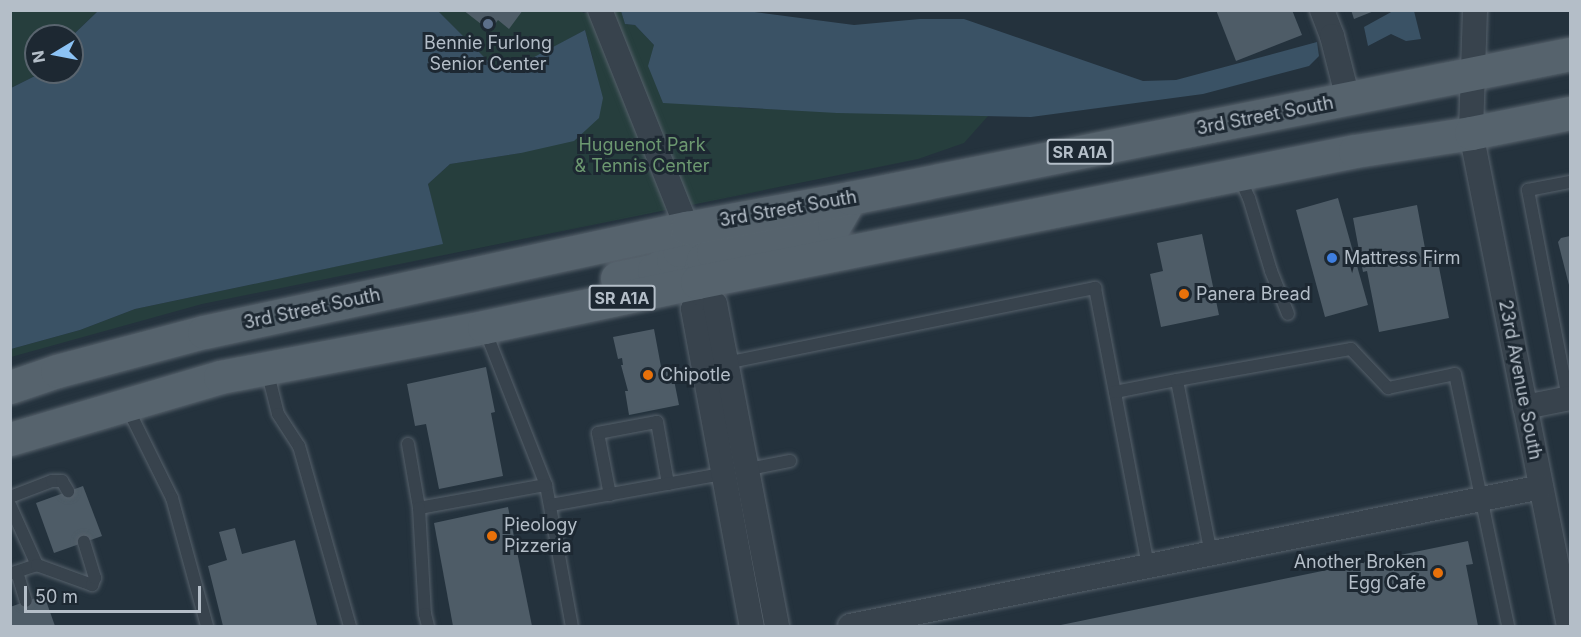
<!DOCTYPE html>
<style>
body{margin:0}
#map{position:relative;width:1581px;height:637px;overflow:hidden;background:#24323d;font-family:Inter,sans-serif}
div>[style]{position:absolute}
[style*='--x']{left:calc(var(--x)*1px);top:calc(var(--y)*1px);width:calc(var(--w)*1px);rotate:calc(var(--a)*1deg)}
.green>*{inset:0;background:#263e3d}
.water>*{inset:0;background:#3a5265}
.building>*{inset:0;background:#4e5c67}
.roads{filter:drop-shadow(0 0 2px #56616b) drop-shadow(0 0 2px #56616b)}
.service>*{height:12px;margin:-6px;padding:0 6px;transform-origin:6px;border-radius:6px;background:#38434d}
.minor>*{height:24px;margin:-12px;padding:0 12px;transform-origin:12px;border-radius:12px;background:#38434d}
.primary>*{height:33px;margin:-16.5px;padding:0 16.5px;transform-origin:16.5px;border-radius:16.5px;background:#56636d}
.dots>*{width:16px;height:16px;translate:-50% -50%;box-sizing:border-box;border:3px solid #1d2832;border-radius:50%}
span{translate:-50% -50%;white-space:nowrap;text-align:center;line-height:1.15;-webkit-text-stroke:6px #1d2832;paint-order:stroke}
.shield-label span{padding:2px 4px;background:#1d2832;border:2px solid;border-radius:4px;-webkit-text-stroke-width:0}
.shield-label{font-size:16px;color:#b4bec8;font-weight:700}
.poi-label{font-size:18px;color:#b4bec8}
.left{translate:0 -50%;text-align:left}
.right{translate:-100% -50%;text-align:right}
.street-label{font-size:18px;color:#b4bec8}
.park-label{font-size:18px;color:#6c9870}
.frame{position:absolute;inset:0;border:12px solid #b4bec8;pointer-events:none}
.north{position:absolute;left:24px;top:24px;width:60px;height:60px;box-sizing:border-box;background:#1d2832;border:2px solid #59646e;border-radius:50%;rotate:260deg;font-size:16px;font-weight:700;line-height:24px;text-align:center;color:#b4bec8}
.north::after{content:'';display:block;margin:auto;width:21px;height:27px;background:#8cc3f5;clip-path:polygon(50% 0,100% 100%,50% 72%,0 100%)}
.scale{position:absolute;left:24px;top:586px;width:177px;height:27px;box-sizing:border-box;border:3px solid #b4bec8;border-top:0;padding-left:8px;font-size:18px;line-height:21px;white-space:nowrap;color:#b4bec8;-webkit-text-stroke:4px #1d2832;paint-order:stroke}
</style>
<div id="map">
<div class="green">
<i style="clip-path:polygon(582px 10px,583px 13px,621px 11px,625px 24px,635px 25px,654px 45px,739px 108px,988px 116px,964px 143px,918px 159px,202px 304px,11px 357px,11px 349px,80px 330px,135px 309px,442px 244px,428px 184px,450px 164px,521px 153px,593px 59px,585px 30px,521px 65px,494px 67px,438px 11px)"></i>
<i style="clip-path:polygon(10px 11px,98px 11px,72px 36px,36px 36px,36px 72px,43px 72px,11px 88px)"></i>
</div>
<div class="water">
<i style="clip-path:polygon(438px 11px,494px 67px,521px 64px,585px 30px,603px 98px,599px 118px,574px 141px,521px 153px,450px 164px,428px 184px,443px 244px,135px 309px,80px 330px,11px 349px,11px 88px,43px 72px,72px 72px,72px 36px,98px 11px)"></i>
<i style="clip-path:polygon(621px 11px,747px 11px,854px 25px,920px 19px,964px 19px,1143px 81px,1176px 80px,1317px 42px,1319px 56px,1309px 66px,1203px 94px,1031px 117px,837px 113px,663px 103px,648px 66px,654px 45px,635px 25px,625px 24px)"></i>
<i style="clip-path:polygon(1393px 11px,1414px 11px,1421px 39px,1406px 41px,1391px 34px,1368px 46px,1364px 27px)"></i>
</div>
<div class="building">
<i style="clip-path:polygon(463px 10px,523px 10px,509px 29px,498px 20px,490px 31px)"></i>
<i style="clip-path:polygon(1216px 10px,1292px 10px,1302px 35px,1236px 61px)"></i>
<i style="clip-path:polygon(1351px 10px,1374px 10px,1374px 11px,1354px 19px)"></i>
<i style="clip-path:polygon(1338px 198px,1368px 305px,1325px 317px,1296px 210px)"></i>
<i style="clip-path:polygon(1417px 205px,1427px 259px,1437px 257px,1449px 318px,1379px 332px,1367px 271px,1363px 272px,1353px 218px)"></i>
<i style="clip-path:polygon(1202px 234px,1219px 315px,1161px 327px,1150px 274px,1163px 271px,1157px 243px)"></i>
<i style="clip-path:polygon(1570px 236px,1570px 289px,1558px 242px,1561px 238px)"></i>
<i style="clip-path:polygon(654px 329px,662px 372px,672px 370px,679px 405px,629px 415px,625px 391px,628px 391px,621px 365px,623px 365px,622px 358px,618px 359px,613px 337px)"></i>
<i style="clip-path:polygon(486px 367px,495px 412px,491px 413px,503px 476px,439px 489px,426px 424px,415px 426px,407px 384px)"></i>
<i style="clip-path:polygon(83px 486px,102px 536px,54px 553px,36px 503px)"></i>
<i style="clip-path:polygon(508px 507px,532px 626px,453px 626px,434px 523px)"></i>
<i style="clip-path:polygon(235px 528px,242px 554px,295px 540px,317px 625px,223px 626px,208px 566px,227px 560px,219px 532px)"></i>
<i style="clip-path:polygon(1468px 541px,1473px 564px,1466px 565px,1478px 626px,1056px 626px)"></i>
<i style="clip-path:polygon(44px 595px,55px 626px,10px 626px,10px 607px)"></i>
</div>
<div class="roads">
<div class="service">
<i style="--x:1239;--y:176;--w:24;--a:66"></i>
<i style="--x:1249;--y:198;--w:76;--a:73.2"></i>
<i style="--x:1271;--y:271;--w:46;--a:68.4"></i>
<i style="--x:485;--y:330;--w:167;--a:68.5"></i>
<i style="--x:546;--y:485;--w:143;--a:79.6"></i>
<i style="--x:726;--y:363;--w:377;--a:-11.5"></i>
<i style="--x:1095;--y:288;--w:283;--a:79.2"></i>
<i style="--x:267;--y:370;--w:45;--a:76"></i>
<i style="--x:278;--y:414;--w:38;--a:57"></i>
<i style="--x:299;--y:446;--w:187;--a:74.2"></i>
<i style="--x:1115;--y:392;--w:63;--a:-11"></i>
<i style="--x:1568;--y:398;--w:212;--a:-100.9"></i>
<i style="--x:1528;--y:190;--w:43;--a:-10.8"></i>
<i style="--x:126;--y:405;--w:104;--a:63.7"></i>
<i style="--x:172;--y:498;--w:133;--a:74.7"></i>
<i style="--x:408;--y:444;--w:65;--a:80.2"></i>
<i style="--x:419;--y:508;--w:129;--a:-10.3"></i>
<i style="--x:744;--y:470;--w:47;--a:-11.1"></i>
<i style="--x:610;--y:495;--w:63;--a:-101"></i>
<i style="--x:598;--y:433;--w:60;--a:-10.6"></i>
<i style="--x:657;--y:422;--w:63;--a:79.9"></i>
<i style="--x:10;--y:497;--w:45;--a:-20.9"></i>
<i style="--x:52;--y:481;--w:10;--a:0"></i>
<i style="--x:62;--y:481;--w:12;--a:59"></i>
<i style="--x:10;--y:505;--w:66;--a:65.8"></i>
<i style="--x:37;--y:565;--w:28;--a:162"></i>
<i style="--x:551;--y:505;--w:179;--a:-10.3"></i>
<i style="--x:419;--y:508;--w:106;--a:86.8"></i>
<i style="--x:425;--y:614;--w:12;--a:76"></i>
<i style="--x:1211;--y:554;--w:177;--a:-101.1"></i>
<i style="--x:1177;--y:380;--w:177;--a:-10.1"></i>
<i style="--x:1351;--y:349;--w:54;--a:46.5"></i>
<i style="--x:1388;--y:388;--w:68;--a:-11.8"></i>
<i style="--x:1455;--y:374;--w:258;--a:78.1"></i>
<i style="--x:37;--y:565;--w:59;--a:20"></i>
<i style="--x:92;--y:585;--w:8;--a:-67"></i>
<i style="--x:95;--y:578;--w:38;--a:-107"></i>
<i style="--x:17;--y:572;--w:30;--a:73"></i>
</div>
<div class="minor">
<i style="--x:600;--y:10;--w:235;--a:68.2"></i>
<i style="--x:1322;--y:10;--w:28;--a:69"></i>
<i style="--x:1332;--y:36;--w:65;--a:75.7"></i>
<i style="--x:1475;--y:10;--w:123;--a:91.9"></i>
<i style="--x:1471;--y:133;--w:503;--a:78.76"></i>
<i style="--x:697;--y:282;--w:10;--a:73"></i>
<i style="--x:700;--y:292;--w:18;--a:112"></i>
<i style="--x:693;--y:309;--w:322;--a:79.5"></i>
<i style="--x:700;--y:292;--w:19;--a:39"></i>
<i style="--x:715;--y:304;--w:328;--a:79.1"></i>
<i style="--x:1525;--y:407;--w:46;--a:-11.3"></i>
<i style="--x:850;--y:626;--w:705;--a:-11.37"></i>
</div>
<div class="primary">
<i style="--x:617;--y:278;--w:38;--a:-12"></i>
<i style="--x:654;--y:270;--w:22;--a:-30"></i>
<i style="--x:673;--y:259;--w:11;--a:-56"></i>
<i style="--x:679;--y:250;--w:23;--a:-70"></i>
<i style="--x:697;--y:282;--w:23;--a:-75"></i>
<i style="--x:703;--y:260;--w:12;--a:-35"></i>
<i style="--x:713;--y:253;--w:124;--a:-12.6"></i>
<i style="--x:834;--y:226;--w:32;--a:-60"></i>
<i style="--x:10;--y:387;--w:50;--a:-18.8"></i>
<i style="--x:57;--y:371;--w:152;--a:-14.9"></i>
<i style="--x:204;--y:332;--w:494;--a:-12.2"></i>
<i style="--x:687;--y:228;--w:166;--a:-10.4"></i>
<i style="--x:850;--y:198;--w:734;--a:-11.31"></i>
<i style="--x:10;--y:439;--w:219;--a:-16.4"></i>
<i style="--x:220;--y:377;--w:269;--a:-10.7"></i>
<i style="--x:484;--y:327;--w:218;--a:-11.9"></i>
<i style="--x:697;--y:282;--w:671;--a:-11.26"></i>
<i style="--x:1355;--y:151;--w:117;--a:-8.8"></i>
<i style="--x:1471;--y:133;--w:101;--a:-11.4"></i>
</div>
</div>
<div class="dots">
<i style="left:488px;top:24px;background:#5c6f8a"></i>
<i style="left:1332px;top:258px;background:#3f7fe0"></i>
<i style="left:1184px;top:294px;background:#e8710a"></i>
<i style="left:648px;top:375px;background:#e8710a"></i>
<i style="left:492px;top:536px;background:#e8710a"></i>
<i style="left:1438px;top:573px;background:#e8710a"></i>
</div>
<div class="shield-label">
<span style="left:1080px;top:152px">SR A1A</span>
<span style="left:622px;top:298px">SR A1A</span>
</div>
<div class="poi-label">
<span style="left:488px;top:54px">Bennie Furlong<br>Senior Center</span>
<span class="left" style="left:1344px;top:258px">Mattress Firm</span>
<span class="left" style="left:1196px;top:294px">Panera Bread</span>
<span class="left" style="left:660px;top:375px">Chipotle</span>
<span class="left" style="left:504px;top:536px">Pieology<br>Pizzeria</span>
<span class="right" style="left:1426px;top:573px">Another Broken<br>Egg Cafe</span>
</div>
<div class="street-label">
<span style="left:1265px;top:116px;rotate:-11deg">3rd Street South</span>
<span style="left:788px;top:209px;rotate:-10deg">3rd Street South</span>
<span style="left:312px;top:309px;rotate:-12deg">3rd Street South</span>
<span style="left:1520px;top:380px;rotate:79deg">23rd Avenue South</span>
</div>
<div class="park-label">
<span style="left:642px;top:156px">Huguenot Park<br>&amp; Tennis Center</span>
</div>
<div class="frame"></div>
<div class="north">N</div>
<div class="scale">50 m</div>
</div>
